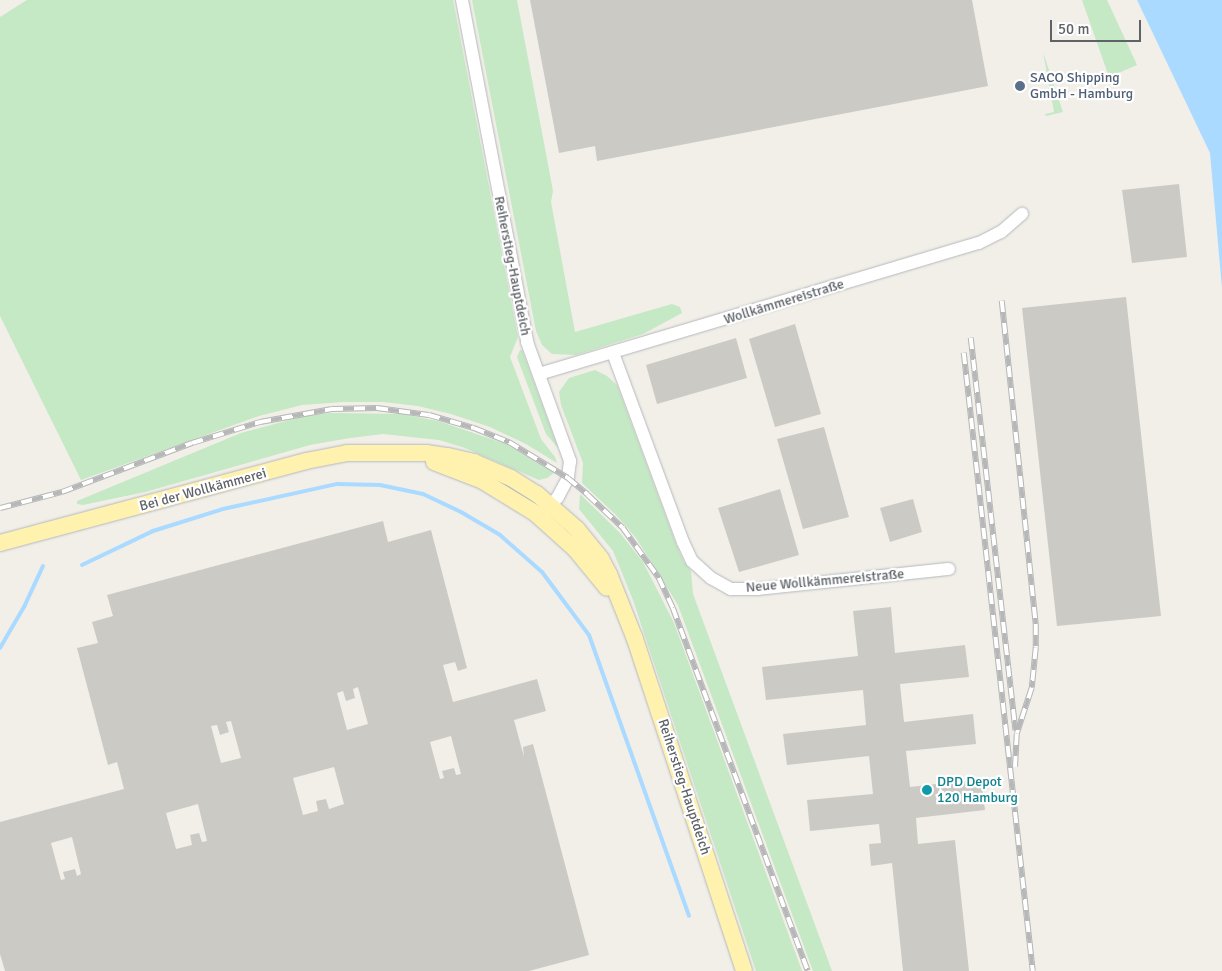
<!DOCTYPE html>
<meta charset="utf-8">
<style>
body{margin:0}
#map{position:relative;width:1222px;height:971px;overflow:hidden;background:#f1efe8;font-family:Signika,sans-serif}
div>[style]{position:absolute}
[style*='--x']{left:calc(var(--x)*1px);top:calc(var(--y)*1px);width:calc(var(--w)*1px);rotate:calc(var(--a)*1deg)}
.green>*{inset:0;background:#c5e8c5}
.water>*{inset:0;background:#aadaff}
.stream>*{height:4px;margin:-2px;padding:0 2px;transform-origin:2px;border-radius:2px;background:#aadaff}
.building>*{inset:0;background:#cccac5}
.roads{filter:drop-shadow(0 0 1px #b5b8bc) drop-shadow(0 0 1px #b5b8bc)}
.minor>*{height:12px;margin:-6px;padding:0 6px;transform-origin:6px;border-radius:6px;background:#fff}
.major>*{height:16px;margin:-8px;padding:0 8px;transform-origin:8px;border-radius:8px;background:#fff2af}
.rail>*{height:5.5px;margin-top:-2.75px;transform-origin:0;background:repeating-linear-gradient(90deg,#fff 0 11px,#b6b7b8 0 22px);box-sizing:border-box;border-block:1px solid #b6b7b8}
.dots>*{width:14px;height:14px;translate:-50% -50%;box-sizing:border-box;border:2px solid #fff;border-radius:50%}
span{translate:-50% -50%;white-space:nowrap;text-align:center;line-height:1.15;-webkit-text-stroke:4.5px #fff;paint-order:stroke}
.service-label{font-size:14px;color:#4e5e75}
.left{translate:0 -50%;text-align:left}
.street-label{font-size:14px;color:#5f6368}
.culture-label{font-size:14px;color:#0d838f}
.scale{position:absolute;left:1050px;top:20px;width:91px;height:22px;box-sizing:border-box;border:2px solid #5f6368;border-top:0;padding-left:6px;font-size:15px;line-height:18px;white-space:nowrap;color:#5f6368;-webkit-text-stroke:4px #fff;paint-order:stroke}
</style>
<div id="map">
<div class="green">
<i style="clip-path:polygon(27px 0,453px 0,518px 337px,510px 357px,541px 439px,555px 457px,557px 463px,526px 444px,490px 427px,451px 414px,418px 406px,383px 402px,343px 402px,302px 405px,259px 416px,81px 480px,0 316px,0 17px)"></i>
<i style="clip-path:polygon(472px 0,517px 0,553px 191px,551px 202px,575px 332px,672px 304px,680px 307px,682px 313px,643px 334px,576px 355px,552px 354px,542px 345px,536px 331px)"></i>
<i style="clip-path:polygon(1082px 0,1107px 0,1137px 65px,1109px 77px)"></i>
<i style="clip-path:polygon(1043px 52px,1063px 112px,1046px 116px,1045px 114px,1054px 112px)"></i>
<i style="clip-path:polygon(520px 350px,522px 350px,558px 448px,546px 434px,517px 357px)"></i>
<i style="clip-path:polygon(595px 370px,607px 376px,617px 385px,676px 544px,684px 562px,691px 571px,693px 594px,832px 971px,813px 971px,678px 605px,636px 538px,616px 515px,582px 483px,583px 463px,561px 405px,559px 392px,569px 378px)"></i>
<i style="clip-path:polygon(330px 413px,401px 414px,438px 421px,506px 444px,554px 473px,547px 478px,539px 480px,465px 448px,439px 440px,383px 434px,350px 438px,310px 445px,145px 492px,83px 505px,77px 504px,77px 501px,241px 433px,301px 417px)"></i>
<i style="clip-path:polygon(580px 494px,620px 533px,643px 562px,674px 623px,802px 971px,756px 971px,633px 600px,613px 551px,579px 509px)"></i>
</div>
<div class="water">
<i style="clip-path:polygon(1137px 0,1222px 0,1222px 288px,1210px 153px)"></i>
</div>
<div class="stream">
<i style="--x:82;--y:565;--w:79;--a:-25.6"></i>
<i style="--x:153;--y:531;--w:73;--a:-17.4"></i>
<i style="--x:223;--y:509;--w:117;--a:-12.4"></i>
<i style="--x:337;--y:484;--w:43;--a:1.3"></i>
<i style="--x:380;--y:485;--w:44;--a:11.8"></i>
<i style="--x:423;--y:494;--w:42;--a:25.3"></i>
<i style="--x:461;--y:512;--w:45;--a:30.5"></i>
<i style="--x:500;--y:535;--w:56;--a:41.4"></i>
<i style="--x:542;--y:572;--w:79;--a:53.3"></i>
<i style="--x:589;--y:635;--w:298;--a:70.4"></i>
<i style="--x:0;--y:648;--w:48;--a:-59.7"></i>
<i style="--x:24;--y:607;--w:45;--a:-65.1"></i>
</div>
<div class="building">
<i style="clip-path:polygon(530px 0,972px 0,988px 86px,597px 161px,595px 146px,559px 153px)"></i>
<i style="clip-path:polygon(1179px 184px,1187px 257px,1132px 263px,1122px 190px)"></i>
<i style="clip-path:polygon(1126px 297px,1161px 616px,1057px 626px,1022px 308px)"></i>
<i style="clip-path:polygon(795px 324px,821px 414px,775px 427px,749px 339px)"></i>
<i style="clip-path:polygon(736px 338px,747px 378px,657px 404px,646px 365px)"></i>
<i style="clip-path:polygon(824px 427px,849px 517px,803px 529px,777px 439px)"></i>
<i style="clip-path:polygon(780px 489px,799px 555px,739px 572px,718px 508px)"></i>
<i style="clip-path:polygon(913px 499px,922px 532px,890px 542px,880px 508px)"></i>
<i style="clip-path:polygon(evenodd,383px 521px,388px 542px,431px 530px,467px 668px,458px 671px,455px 662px,443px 665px,453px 702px,537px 679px,546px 711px,514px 720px,524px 757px,523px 747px,533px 744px,589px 955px,529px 971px,5px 971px,0 954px,0 822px,124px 789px,117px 762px,108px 765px,77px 648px,98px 643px,92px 622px,113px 616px,107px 595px,383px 521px,358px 687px,368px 724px,347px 730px,337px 693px,343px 691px,346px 701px,355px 698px,353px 689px,358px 687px,383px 521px,231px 721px,241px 758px,221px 763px,211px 726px,217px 725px,220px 735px,229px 732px,226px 722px,231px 721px,383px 521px,451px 736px,461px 774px,456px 775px,454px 768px,442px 771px,444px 778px,440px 779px,430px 742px,451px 736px,383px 521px,334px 767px,344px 804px,329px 809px,326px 799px,316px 801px,318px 811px,303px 815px,293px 778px,334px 767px,383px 521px,198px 804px,207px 841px,202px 842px,199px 833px,190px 835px,192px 845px,176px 849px,166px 813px,198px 804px,383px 521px,72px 837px,81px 874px,77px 876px,75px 869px,63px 872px,65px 879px,61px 880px,51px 843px,72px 837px)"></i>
<i style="clip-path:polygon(891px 607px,895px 653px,965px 645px,969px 677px,900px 684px,904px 722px,973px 714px,976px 744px,906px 751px,910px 787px,981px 779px,985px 810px,916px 818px,918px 844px,955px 840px,969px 971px,903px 971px,892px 863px,871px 866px,869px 844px,881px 843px,879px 824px,810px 831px,807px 800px,873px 794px,869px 756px,787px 765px,783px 734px,866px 725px,863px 690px,766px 700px,762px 667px,858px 656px,853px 611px)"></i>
</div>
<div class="roads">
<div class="minor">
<i style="--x:462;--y:0;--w:348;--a:79.2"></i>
<i style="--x:527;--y:342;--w:127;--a:70.1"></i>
<i style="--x:570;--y:461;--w:17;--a:97"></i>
<i style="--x:568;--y:478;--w:21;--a:118"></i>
<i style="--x:558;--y:497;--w:20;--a:131"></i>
<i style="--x:613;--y:353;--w:202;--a:69.7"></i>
<i style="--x:683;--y:542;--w:21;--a:65"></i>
<i style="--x:692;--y:561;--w:25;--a:42"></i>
<i style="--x:711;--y:578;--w:23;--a:29"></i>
<i style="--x:731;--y:589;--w:27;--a:0"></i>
<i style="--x:758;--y:589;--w:192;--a:-6"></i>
<i style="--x:539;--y:374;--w:459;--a:-16.6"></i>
<i style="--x:979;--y:243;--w:25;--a:-27"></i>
<i style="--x:1001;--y:232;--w:28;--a:-41"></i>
</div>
<div class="major">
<i style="--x:434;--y:462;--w:50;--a:21"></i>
<i style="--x:481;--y:480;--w:63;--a:31.4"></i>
<i style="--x:535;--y:513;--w:54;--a:42"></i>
<i style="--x:575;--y:549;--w:50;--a:50.6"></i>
<i style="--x:0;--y:543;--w:317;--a:-15"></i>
<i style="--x:306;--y:461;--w:42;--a:-11"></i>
<i style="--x:347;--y:453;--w:79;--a:0"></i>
<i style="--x:426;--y:453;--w:22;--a:8"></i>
<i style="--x:448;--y:456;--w:27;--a:13"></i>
<i style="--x:474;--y:462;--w:40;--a:23.4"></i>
<i style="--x:511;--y:478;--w:31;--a:32"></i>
<i style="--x:537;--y:494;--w:53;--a:41.2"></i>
<i style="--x:577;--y:529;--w:38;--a:51"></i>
<i style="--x:601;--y:559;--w:17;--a:62"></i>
<i style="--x:609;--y:574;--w:70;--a:68.2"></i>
<i style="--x:635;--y:639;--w:349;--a:71.8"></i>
</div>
</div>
<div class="rail">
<i style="--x:1002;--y:301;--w:325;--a:84"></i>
<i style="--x:1036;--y:624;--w:24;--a:90"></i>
<i style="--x:1036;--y:648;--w:40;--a:95.7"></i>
<i style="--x:1032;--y:688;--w:48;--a:108.1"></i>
<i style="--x:1017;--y:734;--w:33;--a:93"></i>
<i style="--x:971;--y:338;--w:395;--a:83.5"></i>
<i style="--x:964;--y:353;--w:622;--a:83.63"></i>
<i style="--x:0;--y:508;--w:64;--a:-14.5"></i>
<i style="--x:62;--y:492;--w:139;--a:-20.7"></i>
<i style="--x:192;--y:443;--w:71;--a:-17.2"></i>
<i style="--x:260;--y:422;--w:73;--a:-10.2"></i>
<i style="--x:332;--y:409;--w:45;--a:-1.3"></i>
<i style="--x:377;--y:408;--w:52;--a:7.7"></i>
<i style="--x:429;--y:415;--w:47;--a:16.1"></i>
<i style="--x:474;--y:428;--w:38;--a:22"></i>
<i style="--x:509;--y:442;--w:69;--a:31.4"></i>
<i style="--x:568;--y:478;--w:26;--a:40"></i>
<i style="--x:588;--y:495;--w:48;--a:43.3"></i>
<i style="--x:623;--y:528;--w:62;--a:54.2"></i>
<i style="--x:659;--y:578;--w:33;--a:65"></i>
<i style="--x:673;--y:608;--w:387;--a:69.6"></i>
</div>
<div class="dots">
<i style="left:1020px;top:86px;background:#5c6f8a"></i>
<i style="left:927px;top:790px;background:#0f9aa8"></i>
</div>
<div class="service-label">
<span class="left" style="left:1030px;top:86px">SACO Shipping<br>GmbH - Hamburg</span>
</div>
<div class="street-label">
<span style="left:512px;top:266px;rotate:79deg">Reiherstieg-Hauptdeich</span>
<span style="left:784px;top:302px;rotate:-17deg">Wollkämmereistraße</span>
<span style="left:203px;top:490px;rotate:-15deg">Bei der Wollkämmerei</span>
<span style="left:825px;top:581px;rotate:-5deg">Neue Wollkämmereistraße</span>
<span style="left:684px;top:787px;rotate:72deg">Reiherstieg-Hauptdeich</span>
</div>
<div class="culture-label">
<span class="left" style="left:937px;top:790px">DPD Depot<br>120 Hamburg</span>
</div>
<div class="scale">50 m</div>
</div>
